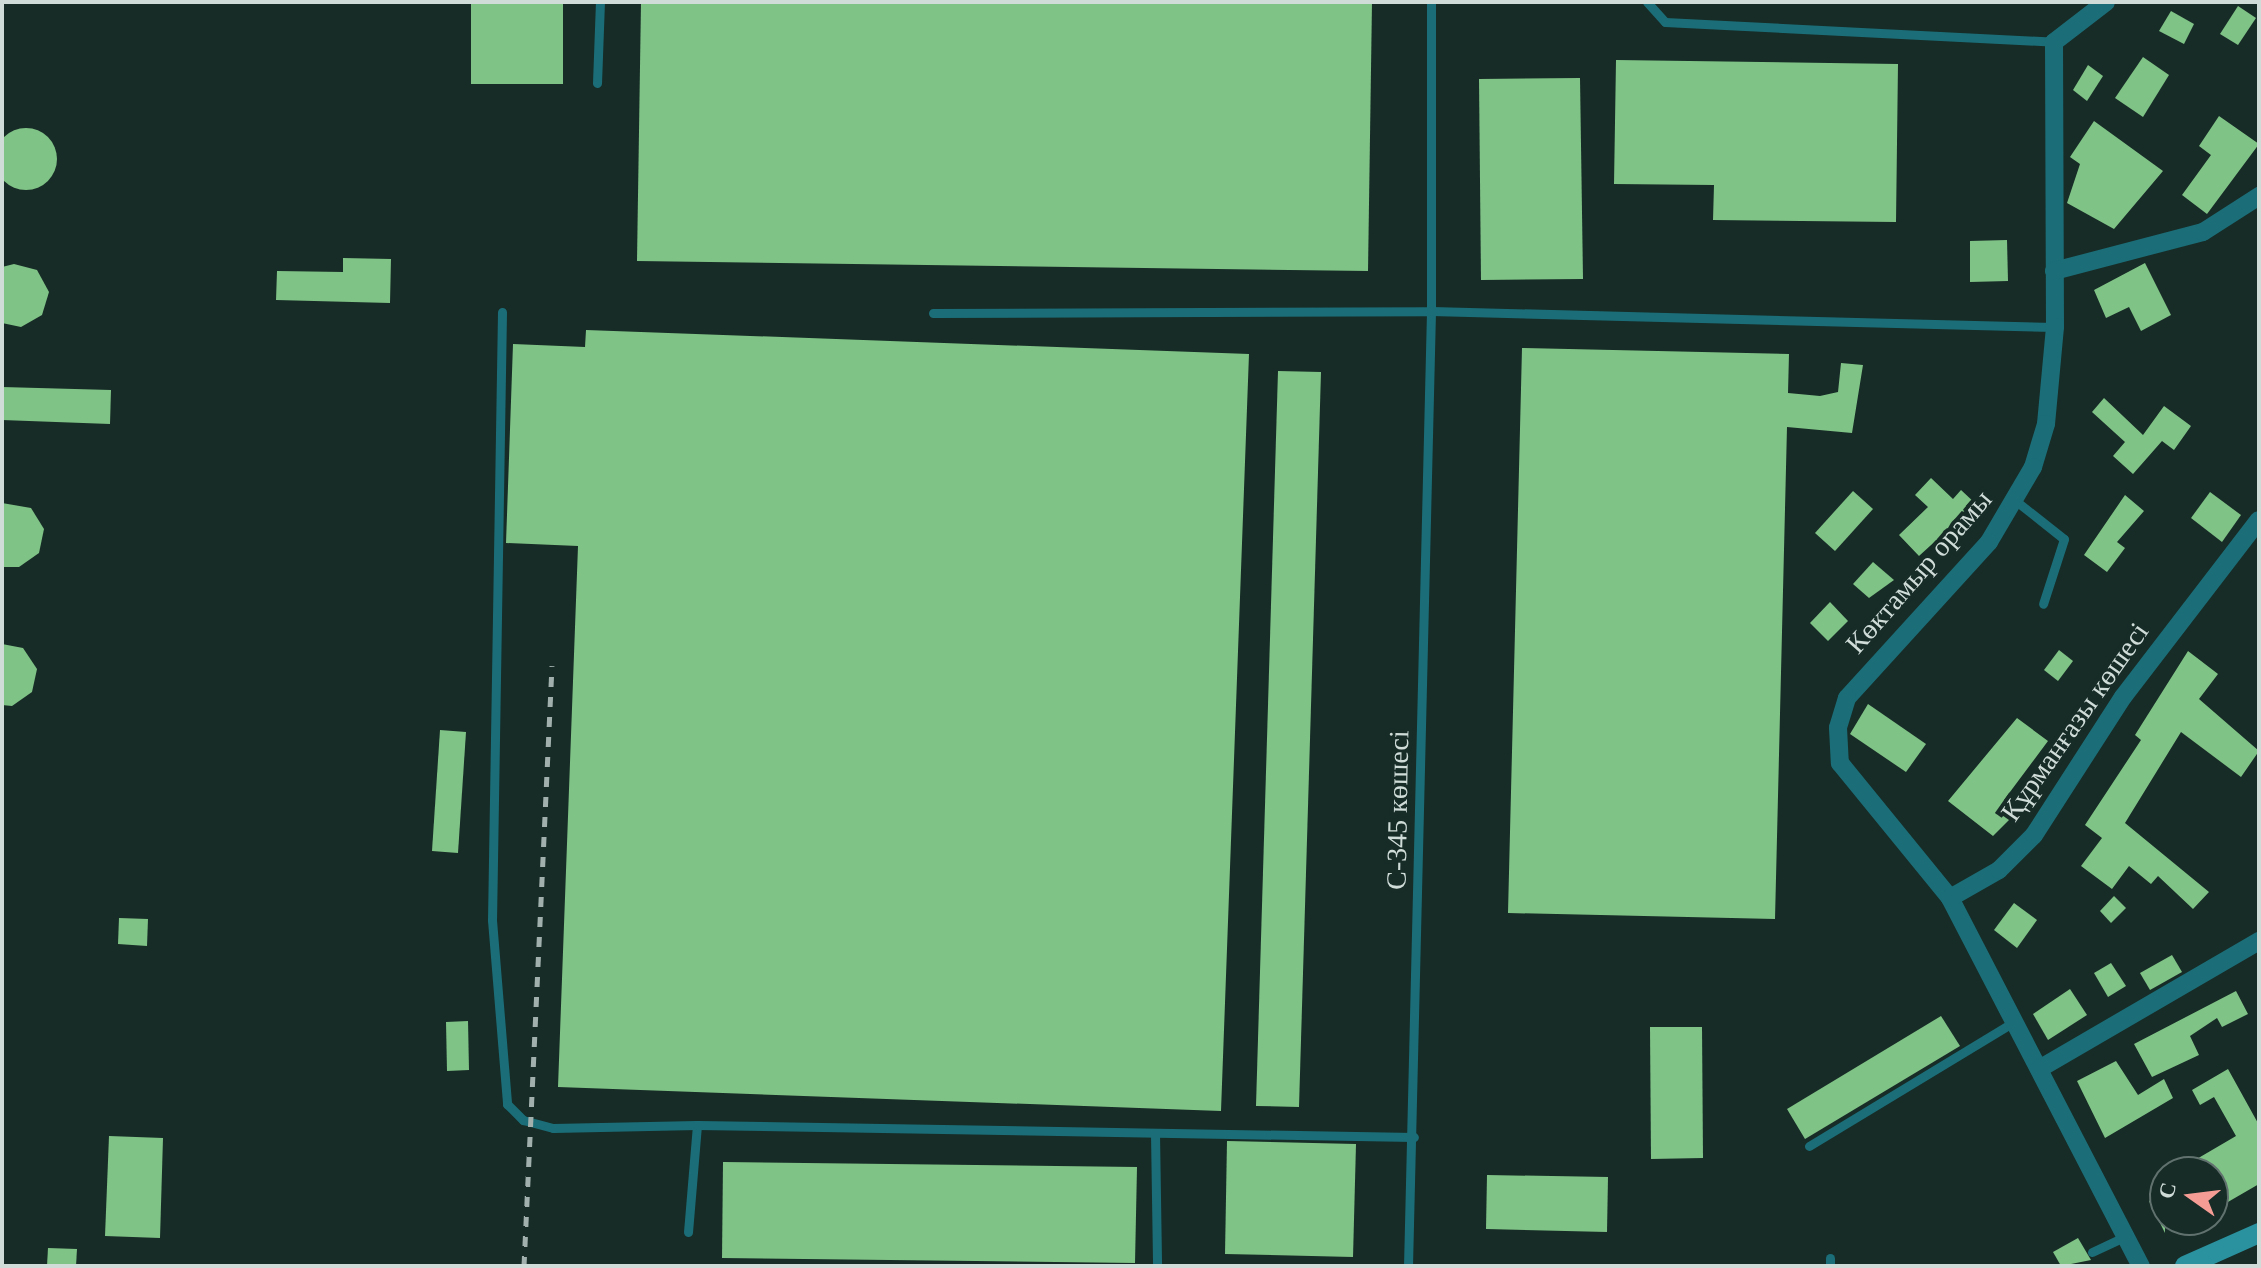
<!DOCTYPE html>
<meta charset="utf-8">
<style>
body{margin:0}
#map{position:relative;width:2261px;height:1268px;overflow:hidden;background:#172c27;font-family:"Times New Roman",serif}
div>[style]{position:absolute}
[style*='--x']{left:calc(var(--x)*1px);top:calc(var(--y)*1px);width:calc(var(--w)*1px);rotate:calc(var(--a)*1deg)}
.building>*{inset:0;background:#80c386}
.round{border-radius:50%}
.service>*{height:9px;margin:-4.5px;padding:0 4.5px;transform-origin:4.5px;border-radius:4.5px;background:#1b6e78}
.minor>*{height:18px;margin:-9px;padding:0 9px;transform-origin:9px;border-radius:9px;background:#1b6e78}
.secondary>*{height:20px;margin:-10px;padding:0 10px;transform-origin:10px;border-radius:10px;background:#2a929f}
.rail>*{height:5px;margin-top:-2.5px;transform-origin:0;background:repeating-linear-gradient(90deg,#a1b0ac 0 10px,transparent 0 20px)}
span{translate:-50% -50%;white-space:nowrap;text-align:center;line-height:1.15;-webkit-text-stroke:8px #172c27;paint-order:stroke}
.street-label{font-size:28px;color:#cfdcd8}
.frame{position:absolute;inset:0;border:4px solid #cfdcd8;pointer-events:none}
.north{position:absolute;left:2149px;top:1156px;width:80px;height:80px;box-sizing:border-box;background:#172c27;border:2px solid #61726e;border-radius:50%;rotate:284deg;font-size:22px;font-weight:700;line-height:32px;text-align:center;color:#cfdcd8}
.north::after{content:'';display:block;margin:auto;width:28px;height:36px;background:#f59c95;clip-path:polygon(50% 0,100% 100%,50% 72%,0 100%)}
</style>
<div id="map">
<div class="building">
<i style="clip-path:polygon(471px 2px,563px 2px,563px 84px,471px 84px)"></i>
<i style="clip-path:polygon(641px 2px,1372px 2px,1368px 271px,637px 261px)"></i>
<i style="clip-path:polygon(2238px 6px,2256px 18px,2238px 45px,2220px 34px)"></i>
<i style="clip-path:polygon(2171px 11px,2194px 24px,2184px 44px,2159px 31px)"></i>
<i style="clip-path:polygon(2143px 57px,2169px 75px,2143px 117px,2115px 98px)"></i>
<i style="clip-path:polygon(1616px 60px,1898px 64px,1896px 222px,1713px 220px,1714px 185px,1614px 184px)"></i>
<i style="clip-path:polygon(2088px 65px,2103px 76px,2087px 101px,2073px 90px)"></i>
<i style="clip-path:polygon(1580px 78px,1583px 279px,1481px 280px,1479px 79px)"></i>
<i style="clip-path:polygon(2219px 116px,2259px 144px,2207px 214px,2182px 195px,2211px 155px,2199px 146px)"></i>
<i style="clip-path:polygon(2094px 121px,2163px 171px,2114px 229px,2067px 203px,2080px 164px,2070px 157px)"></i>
<i class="round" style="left:-5px;top:128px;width:62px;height:62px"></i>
<i style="clip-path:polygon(2007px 240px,2008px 281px,1970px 282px,1970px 241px)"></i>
<i style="clip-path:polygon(343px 258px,391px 259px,390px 303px,276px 300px,277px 271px,343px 272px)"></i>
<i style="clip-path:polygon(2145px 263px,2171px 315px,2141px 331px,2129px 307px,2106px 318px,2094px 290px)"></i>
<i style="clip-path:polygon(14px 264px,37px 270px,49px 292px,42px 315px,21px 327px,2px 323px,2px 267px)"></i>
<i style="clip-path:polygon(586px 330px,1249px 354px,1221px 1111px,558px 1087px,578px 546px,506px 543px,513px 344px,585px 347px)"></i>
<i style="clip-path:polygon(1522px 348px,1789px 354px,1788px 393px,1820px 396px,1838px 392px,1841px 363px,1863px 365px,1852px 433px,1787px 427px,1775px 919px,1508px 913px)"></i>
<i style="clip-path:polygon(1278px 371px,1321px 372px,1299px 1107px,1256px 1106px)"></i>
<i style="clip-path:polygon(2px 387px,111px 390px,110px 424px,2px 420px)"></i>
<i style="clip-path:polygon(2104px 398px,2143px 435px,2164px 406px,2191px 426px,2174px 450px,2162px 441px,2133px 474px,2113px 456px,2125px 442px,2092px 412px)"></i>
<i style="clip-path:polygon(1931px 478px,1953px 499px,1961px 490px,1976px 504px,1919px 556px,1899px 535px,1928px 507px,1915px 495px)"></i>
<i style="clip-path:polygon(1853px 491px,1873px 509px,1835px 551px,1815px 533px)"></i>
<i style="clip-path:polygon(2210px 492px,2241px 515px,2222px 542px,2191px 518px)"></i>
<i style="clip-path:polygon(2125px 495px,2144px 511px,2117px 542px,2125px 548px,2107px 572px,2084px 555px)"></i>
<i style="clip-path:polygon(2px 503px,31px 508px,44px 529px,39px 553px,19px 567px,2px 567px)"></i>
<i style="clip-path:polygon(1873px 562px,1894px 580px,1869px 598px,1853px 584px)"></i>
<i style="clip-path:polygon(1830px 602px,1848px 621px,1828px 641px,1810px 623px)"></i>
<i style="clip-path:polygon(2px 644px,23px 648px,37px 669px,32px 692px,12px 706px,2px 705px)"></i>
<i style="clip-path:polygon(2059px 650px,2073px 661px,2058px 681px,2044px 670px)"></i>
<i style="clip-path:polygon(2188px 651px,2218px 674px,2199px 699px,2259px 751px,2241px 777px,2181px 732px,2125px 823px,2209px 892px,2193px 909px,2158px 876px,2151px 884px,2129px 866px,2112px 889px,2081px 866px,2102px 838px,2085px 825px,2141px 740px,2135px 735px)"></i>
<i style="clip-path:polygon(1868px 704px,1926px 744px,1906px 772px,1850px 734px)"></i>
<i style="clip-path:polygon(2017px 718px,2048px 741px,2004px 800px,2016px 813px,1993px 836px,1948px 801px)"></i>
<i style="clip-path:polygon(440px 730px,466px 732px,458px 853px,432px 851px)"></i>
<i style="clip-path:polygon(2114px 896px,2126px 908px,2111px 923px,2100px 911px)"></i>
<i style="clip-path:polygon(2014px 903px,2037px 920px,2017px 948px,1994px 930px)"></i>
<i style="clip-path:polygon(119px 918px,148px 919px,147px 946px,118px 944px)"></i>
<i style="clip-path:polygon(2172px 955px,2182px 972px,2150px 990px,2140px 973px)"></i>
<i style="clip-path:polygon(2111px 963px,2126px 986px,2108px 997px,2094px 973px)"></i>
<i style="clip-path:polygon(2070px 989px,2087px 1015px,2048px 1040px,2033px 1014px)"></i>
<i style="clip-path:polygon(2236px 991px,2248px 1014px,2222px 1027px,2217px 1018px,2190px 1036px,2199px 1055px,2152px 1077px,2134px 1044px)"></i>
<i style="clip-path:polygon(1941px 1016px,1960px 1046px,1805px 1139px,1787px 1109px)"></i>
<i style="clip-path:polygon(468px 1021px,469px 1070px,447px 1071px,446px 1022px)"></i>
<i style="clip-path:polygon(1650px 1027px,1702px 1027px,1703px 1158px,1651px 1159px)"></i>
<i style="clip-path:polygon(2116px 1061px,2138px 1095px,2164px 1079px,2173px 1098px,2105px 1138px,2077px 1081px)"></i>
<i style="clip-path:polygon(2228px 1069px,2259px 1125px,2259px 1184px,2221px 1206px,2213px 1172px,2201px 1172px,2195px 1160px,2236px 1136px,2214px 1097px,2200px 1105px,2192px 1090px)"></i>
<i style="clip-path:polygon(109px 1136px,163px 1138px,160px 1238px,105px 1236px)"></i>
<i style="clip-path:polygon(1227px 1141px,1356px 1144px,1353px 1257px,1225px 1254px)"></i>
<i style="clip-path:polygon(723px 1162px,1137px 1167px,1135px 1263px,722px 1258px)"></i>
<i style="clip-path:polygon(1487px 1175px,1608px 1177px,1607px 1232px,1486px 1229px)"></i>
<i style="clip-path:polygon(2165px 1193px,2165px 1233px,2149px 1201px)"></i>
<i style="clip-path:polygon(2078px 1238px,2091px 1260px,2061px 1266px,2053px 1252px)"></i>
<i style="clip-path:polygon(48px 1248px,77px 1249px,76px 1266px,47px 1266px)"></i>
</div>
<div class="service">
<i style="--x:1647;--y:2;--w:27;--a:48"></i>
<i style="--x:1665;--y:22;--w:390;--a:2.9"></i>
<i style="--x:597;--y:83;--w:81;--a:-87.9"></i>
<i style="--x:502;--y:312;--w:608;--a:90.94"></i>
<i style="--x:492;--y:920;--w:185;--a:85.3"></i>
<i style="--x:507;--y:1104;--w:23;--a:45"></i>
<i style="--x:523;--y:1120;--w:31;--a:15"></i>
<i style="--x:553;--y:1128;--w:144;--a:-1.2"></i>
<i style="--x:933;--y:313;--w:498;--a:-0.2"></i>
<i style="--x:1431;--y:311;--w:309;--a:-90"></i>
<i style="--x:2016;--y:501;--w:61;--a:38.4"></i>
<i style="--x:2064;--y:539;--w:68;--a:107.9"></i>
<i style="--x:1155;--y:1133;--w:133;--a:89.1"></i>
<i style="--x:1809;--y:1146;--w:240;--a:-31.2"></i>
<i style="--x:688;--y:1232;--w:107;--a:-85.2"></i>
<i style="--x:697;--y:1125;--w:717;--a:0.96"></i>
<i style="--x:2092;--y:1252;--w:38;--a:-25"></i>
<i style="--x:1830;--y:1258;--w:8;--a:90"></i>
<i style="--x:1408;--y:1266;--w:955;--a:-88.62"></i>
<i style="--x:1431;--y:311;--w:624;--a:1.47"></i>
</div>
<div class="minor">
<i style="--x:2106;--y:2;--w:66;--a:142.4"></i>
<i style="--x:2054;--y:42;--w:285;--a:89.8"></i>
<i style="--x:2055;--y:327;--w:97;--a:95.3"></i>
<i style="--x:2046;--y:424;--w:45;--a:106.8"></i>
<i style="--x:2033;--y:467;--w:87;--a:120.4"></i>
<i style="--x:1989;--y:542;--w:211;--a:132.3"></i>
<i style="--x:1847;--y:698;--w:31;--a:107"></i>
<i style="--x:1838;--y:728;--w:35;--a:87"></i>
<i style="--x:1840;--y:763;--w:174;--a:50.8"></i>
<i style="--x:1950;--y:898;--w:415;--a:62.6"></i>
<i style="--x:2054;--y:271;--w:154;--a:-14.7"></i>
<i style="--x:2203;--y:232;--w:67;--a:-32.7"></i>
<i style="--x:1950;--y:898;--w:56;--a:-29.7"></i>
<i style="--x:1999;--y:870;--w:49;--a:-45"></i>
<i style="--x:2034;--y:835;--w:164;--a:-57.2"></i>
<i style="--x:2123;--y:697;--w:223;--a:-52.5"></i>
<i style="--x:2039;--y:1069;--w:255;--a:-30.2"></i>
</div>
<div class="secondary">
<i style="--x:2185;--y:1266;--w:81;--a:-24"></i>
</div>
<div class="rail">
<i style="--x:524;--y:1266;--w:601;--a:-87.33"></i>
</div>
<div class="street-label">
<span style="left:1919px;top:572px;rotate:-49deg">Көктамыр орамы</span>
<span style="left:2075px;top:722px;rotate:-55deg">Құрманғазы көшесі</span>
<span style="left:1398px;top:810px;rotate:-89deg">С-345 көшесі</span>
</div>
<div class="frame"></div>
<div class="north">С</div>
</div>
